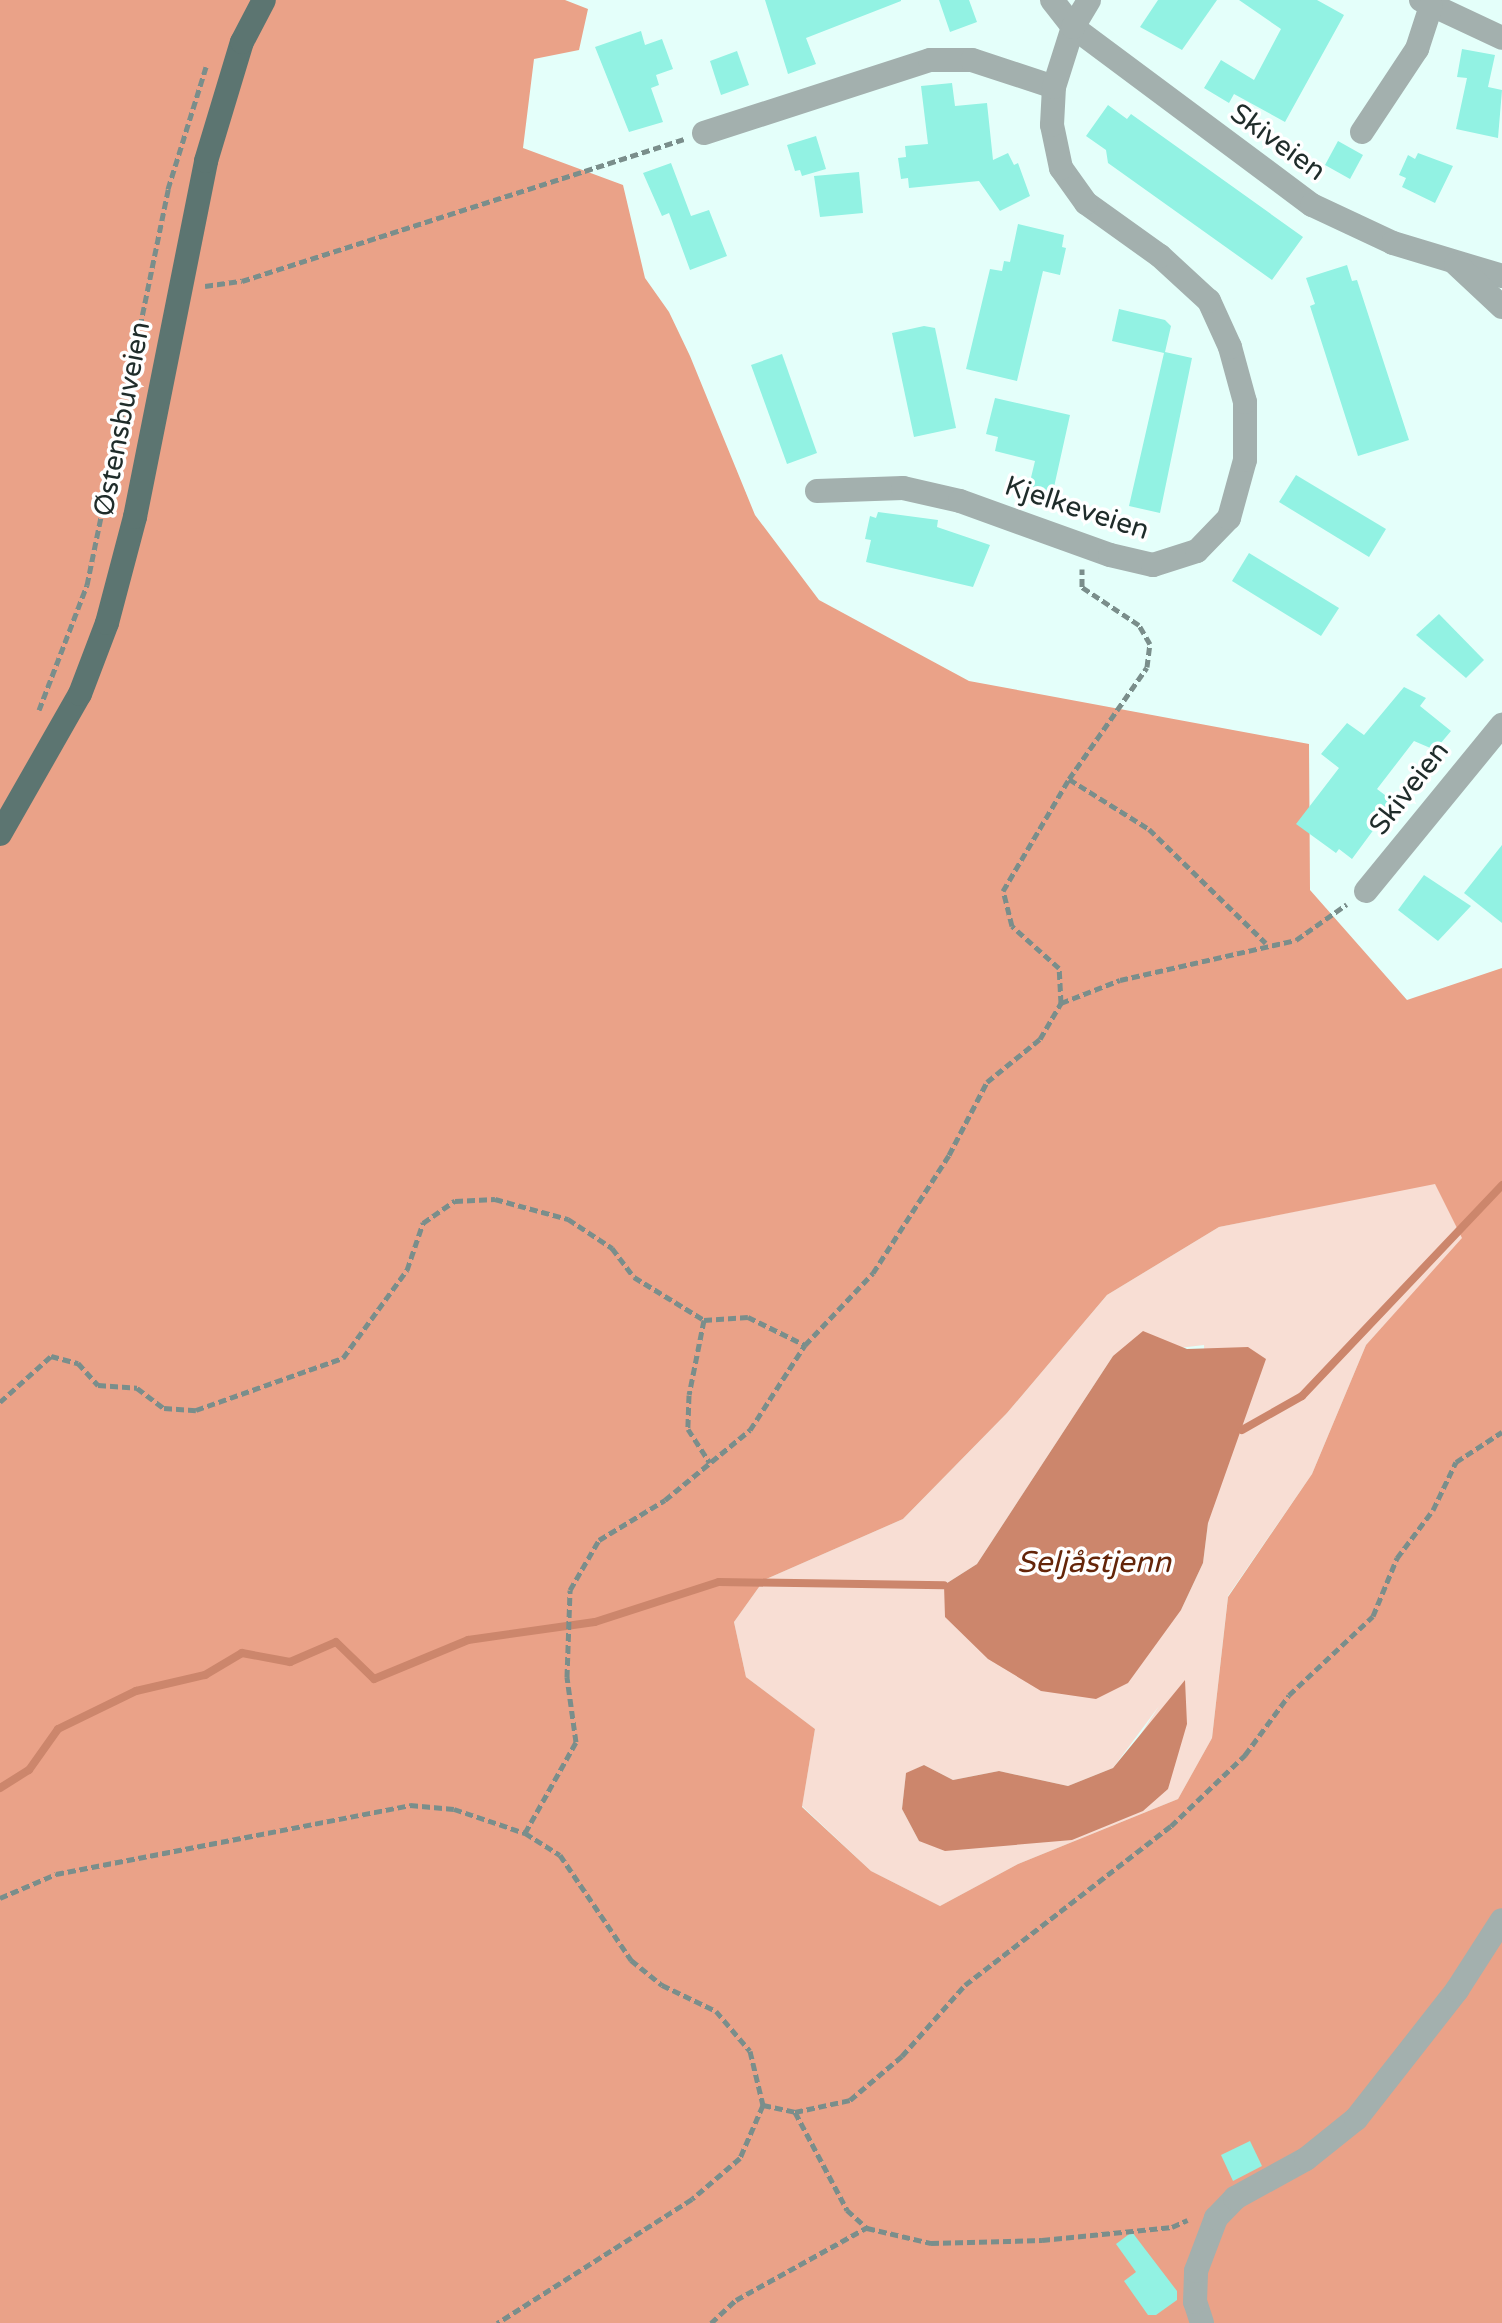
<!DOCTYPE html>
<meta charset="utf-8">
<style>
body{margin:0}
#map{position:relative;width:1502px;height:2323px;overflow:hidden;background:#e4fffa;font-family:"Varela Round",sans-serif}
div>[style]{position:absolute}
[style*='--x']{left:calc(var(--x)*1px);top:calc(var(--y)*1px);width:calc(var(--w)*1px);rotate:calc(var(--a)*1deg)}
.green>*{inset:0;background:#f8ded4}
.forest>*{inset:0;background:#eaa288}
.water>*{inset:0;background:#cc866c}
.stream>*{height:8px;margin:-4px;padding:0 4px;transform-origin:4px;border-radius:4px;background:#cc866c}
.building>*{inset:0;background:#92f2e3}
.path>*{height:5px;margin-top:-2.5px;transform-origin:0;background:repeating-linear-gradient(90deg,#7a8e8b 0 8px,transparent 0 12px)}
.minor>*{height:24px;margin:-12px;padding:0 12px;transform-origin:12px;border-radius:12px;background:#a3b0ae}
.major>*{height:24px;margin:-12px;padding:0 12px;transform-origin:12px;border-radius:12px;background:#5c7571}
span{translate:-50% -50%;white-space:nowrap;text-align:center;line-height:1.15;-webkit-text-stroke:7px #fff;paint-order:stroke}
.street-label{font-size:28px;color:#1f2c2a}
.water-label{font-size:30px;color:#642509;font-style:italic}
</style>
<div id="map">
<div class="green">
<i style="clip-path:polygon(evenodd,1435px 1183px,1463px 1238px,1366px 1345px,1312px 1474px,1228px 1596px,1212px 1738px,1178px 1799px,1018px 1864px,940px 1906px,871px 1871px,802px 1806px,815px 1729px,746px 1677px,734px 1622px,764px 1580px,903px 1519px,1007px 1413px,1107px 1295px,1219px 1227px,1435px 1183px,1204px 1345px,1208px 1523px,1203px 1563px,1181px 1610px,944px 1585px,977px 1564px,1113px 1356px,1204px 1345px,1435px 1183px,1159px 1706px,1072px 1840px,919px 1841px,902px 1809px,906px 1774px,924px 1765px,953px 1780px,999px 1771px,1068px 1786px,1113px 1768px,1159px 1706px)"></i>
</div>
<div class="forest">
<i style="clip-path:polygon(evenodd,0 0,565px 0,588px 9px,579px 50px,534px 59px,523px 148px,623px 185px,645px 278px,669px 312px,690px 356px,755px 515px,819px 600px,969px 681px,1309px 744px,1310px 890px,1407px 1000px,1502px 968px,1502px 2323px,0 2323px,0 0,1435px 1184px,1462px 1238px,1366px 1345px,1312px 1474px,1228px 1597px,1212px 1738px,1178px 1799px,1018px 1864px,940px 1906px,871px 1871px,802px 1807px,815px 1729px,746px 1677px,734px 1622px,764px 1580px,903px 1519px,1007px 1413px,1107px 1295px,1219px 1227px,1435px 1184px)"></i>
</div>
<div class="water">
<i style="clip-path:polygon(1143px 1331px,1187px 1349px,1248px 1347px,1266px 1359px,1208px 1523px,1203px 1563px,1181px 1610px,1128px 1683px,1096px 1699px,1041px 1691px,988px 1659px,945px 1617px,944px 1585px,977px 1564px,1113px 1356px)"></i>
<i style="clip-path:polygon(1185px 1680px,1187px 1724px,1168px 1789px,1143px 1811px,1072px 1840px,945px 1851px,919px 1841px,902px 1809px,906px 1773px,924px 1765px,953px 1780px,999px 1771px,1068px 1786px,1113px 1768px)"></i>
</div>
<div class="stream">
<i style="--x:1242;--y:1430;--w:69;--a:-29.5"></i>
<i style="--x:1302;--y:1396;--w:291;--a:-46.5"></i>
<i style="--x:0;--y:1788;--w:34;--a:-32"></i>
<i style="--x:29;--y:1770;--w:50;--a:-54.7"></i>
<i style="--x:58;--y:1729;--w:87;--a:-26"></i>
<i style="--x:136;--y:1691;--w:71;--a:-13.1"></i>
<i style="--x:205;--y:1675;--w:43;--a:-30.7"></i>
<i style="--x:242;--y:1653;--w:49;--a:10.6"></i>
<i style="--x:290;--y:1662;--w:50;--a:-23.5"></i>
<i style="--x:336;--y:1642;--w:53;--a:44.2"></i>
<i style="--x:374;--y:1679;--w:102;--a:-22.5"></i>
<i style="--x:468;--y:1640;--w:128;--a:-8.1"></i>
<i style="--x:595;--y:1622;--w:130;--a:-17.9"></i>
<i style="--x:719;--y:1582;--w:225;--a:0.8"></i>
</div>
<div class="building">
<i style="clip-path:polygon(765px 0,901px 0,901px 1px,806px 38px,816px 64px,788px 74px)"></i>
<i style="clip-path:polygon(939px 0,969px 0,977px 22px,950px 32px)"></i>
<i style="clip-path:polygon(1158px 0,1217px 0,1182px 50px,1140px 27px)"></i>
<i style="clip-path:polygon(1239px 0,1317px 0,1344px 15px,1285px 122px,1234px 94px,1229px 103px,1204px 88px,1221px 60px,1254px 80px,1281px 29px)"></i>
<i style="clip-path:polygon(641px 31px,645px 45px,662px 39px,673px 69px,656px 75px,659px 85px,651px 88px,663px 122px,629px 132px,595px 47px)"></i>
<i style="clip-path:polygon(1462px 49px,1495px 55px,1488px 87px,1502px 90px,1498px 138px,1456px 129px,1467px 78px,1457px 77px)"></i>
<i style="clip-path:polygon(737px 51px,749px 85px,721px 95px,710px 61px)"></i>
<i style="clip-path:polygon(952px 83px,955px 106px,987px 103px,993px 160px,1008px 153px,1014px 165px,1018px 163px,1030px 196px,1000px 211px,979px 181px,909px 188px,908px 178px,901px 179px,898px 158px,906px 157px,905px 146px,928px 144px,921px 86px)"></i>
<i style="clip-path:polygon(1108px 105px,1127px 119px,1131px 114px,1303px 237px,1272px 280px,1108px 163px,1106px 150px,1086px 136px)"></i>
<i style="clip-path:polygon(816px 136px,826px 169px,802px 176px,800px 170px,795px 171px,787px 145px)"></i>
<i style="clip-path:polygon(1338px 141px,1363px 155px,1350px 179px,1325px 165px)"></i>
<i style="clip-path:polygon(1418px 153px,1453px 166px,1435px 203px,1402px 187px,1406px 178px,1399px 175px,1408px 155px,1415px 159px)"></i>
<i style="clip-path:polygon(671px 163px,691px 216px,709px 210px,727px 256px,690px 270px,669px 213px,662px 216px,643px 173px)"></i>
<i style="clip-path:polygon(859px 172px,863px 213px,820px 217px,814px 176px)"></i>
<i style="clip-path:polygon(1018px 224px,1064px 235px,1062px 247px,1066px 248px,1060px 275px,1043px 271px,1017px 381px,966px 369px,990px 269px,1002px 271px,1004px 261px,1010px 262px)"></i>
<i style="clip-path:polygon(1347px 265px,1352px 281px,1357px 280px,1409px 440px,1358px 456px,1310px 306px,1315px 304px,1306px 278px)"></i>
<i style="clip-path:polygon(1119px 309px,1165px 320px,1171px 326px,1165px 352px,1192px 358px,1160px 513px,1129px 506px,1164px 353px,1112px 341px)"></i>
<i style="clip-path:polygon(924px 326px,935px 328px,956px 428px,914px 437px,892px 333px)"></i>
<i style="clip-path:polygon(782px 354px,817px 453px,787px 464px,751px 365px)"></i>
<i style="clip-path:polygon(995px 398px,1070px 415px,1052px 496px,1028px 490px,1035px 461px,995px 451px,998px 437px,986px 434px)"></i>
<i style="clip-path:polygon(1296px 475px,1386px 529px,1369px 557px,1279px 502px)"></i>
<i style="clip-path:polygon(878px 512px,938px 520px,937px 527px,990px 545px,973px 587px,866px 562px,871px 540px,865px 539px,870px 516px,876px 518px)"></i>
<i style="clip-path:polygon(1249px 553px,1339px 608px,1321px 636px,1232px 581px)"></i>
<i style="clip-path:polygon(1439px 614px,1484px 660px,1466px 678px,1416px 635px)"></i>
<i style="clip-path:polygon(1404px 687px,1426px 698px,1420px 706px,1451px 731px,1435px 750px,1414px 741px,1377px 789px,1394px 802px,1352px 859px,1339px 849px,1336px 853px,1296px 824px,1339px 768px,1321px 754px,1347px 723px,1364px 735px)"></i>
<i style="clip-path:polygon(1502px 845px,1502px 923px,1464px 893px)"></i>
<i style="clip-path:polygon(1424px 875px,1471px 906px,1438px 941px,1398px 910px)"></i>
<i style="clip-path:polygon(1250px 2141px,1262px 2166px,1233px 2181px,1221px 2155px)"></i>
<i style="clip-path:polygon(1132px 2232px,1177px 2291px,1177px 2300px,1156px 2315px,1148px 2315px,1124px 2281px,1136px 2272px,1116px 2244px)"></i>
</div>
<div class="path">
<i style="--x:205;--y:286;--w:37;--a:-8"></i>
<i style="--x:242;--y:281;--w:464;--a:-17.8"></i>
<i style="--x:39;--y:710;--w:134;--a:-69"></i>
<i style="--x:87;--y:585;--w:404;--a:-78.4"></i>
<i style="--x:168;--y:189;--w:128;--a:-72.7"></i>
<i style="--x:1069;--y:779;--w:94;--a:32"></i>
<i style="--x:1149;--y:829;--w:163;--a:44.3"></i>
<i style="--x:1061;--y:1003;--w:63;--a:-21.3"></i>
<i style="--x:1120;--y:980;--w:180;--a:-12.8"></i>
<i style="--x:1296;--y:940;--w:62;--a:-35.2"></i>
<i style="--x:704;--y:1320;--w:76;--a:101.3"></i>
<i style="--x:689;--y:1395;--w:34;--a:92"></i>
<i style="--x:688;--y:1429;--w:40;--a:57.1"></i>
<i style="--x:0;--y:1402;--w:69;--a:-42"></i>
<i style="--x:51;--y:1356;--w:28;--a:15"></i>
<i style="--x:78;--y:1363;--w:30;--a:48"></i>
<i style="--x:98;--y:1385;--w:39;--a:4"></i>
<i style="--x:137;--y:1388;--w:34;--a:37"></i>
<i style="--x:164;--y:1408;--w:32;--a:4"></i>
<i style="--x:196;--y:1410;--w:156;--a:-19.5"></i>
<i style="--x:343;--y:1358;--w:109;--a:-54"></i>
<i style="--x:407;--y:1270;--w:50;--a:-71.2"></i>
<i style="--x:423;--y:1223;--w:39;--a:-35"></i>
<i style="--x:455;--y:1201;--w:40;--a:-2.9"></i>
<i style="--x:495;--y:1199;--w:76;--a:15.3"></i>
<i style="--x:568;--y:1219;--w:53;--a:33.4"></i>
<i style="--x:612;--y:1248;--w:36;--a:53"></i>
<i style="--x:634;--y:1277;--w:82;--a:31.6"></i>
<i style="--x:704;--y:1320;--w:44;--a:-3.9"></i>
<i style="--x:748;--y:1317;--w:64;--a:26.2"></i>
<i style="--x:525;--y:1833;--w:104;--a:-60.7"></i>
<i style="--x:576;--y:1742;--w:66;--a:-97.9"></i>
<i style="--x:567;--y:1677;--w:87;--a:-88"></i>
<i style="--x:570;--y:1590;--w:58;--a:-59.9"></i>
<i style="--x:599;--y:1540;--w:77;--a:-31.2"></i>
<i style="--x:665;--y:1500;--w:110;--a:-39.5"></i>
<i style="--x:750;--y:1430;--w:101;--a:-57.1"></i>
<i style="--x:805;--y:1345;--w:99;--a:-46.6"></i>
<i style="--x:873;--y:1273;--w:140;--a:-57.2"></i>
<i style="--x:949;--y:1155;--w:82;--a:-62.5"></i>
<i style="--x:987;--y:1082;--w:68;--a:-39.1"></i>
<i style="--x:1040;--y:1039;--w:42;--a:-59.7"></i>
<i style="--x:1061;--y:1003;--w:35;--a:-93"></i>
<i style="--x:1059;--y:968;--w:63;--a:-138.2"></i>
<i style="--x:1012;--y:926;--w:36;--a:-104"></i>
<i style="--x:1003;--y:891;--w:130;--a:-59.5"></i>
<i style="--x:1069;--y:779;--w:136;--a:-55.1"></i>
<i style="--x:1147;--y:667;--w:23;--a:-83"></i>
<i style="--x:1150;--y:644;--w:22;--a:-120"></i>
<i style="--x:1139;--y:625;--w:69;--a:-146.3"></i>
<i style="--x:1082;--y:587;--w:18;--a:-90"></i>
<i style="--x:0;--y:1898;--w:61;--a:-23.2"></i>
<i style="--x:56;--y:1874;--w:361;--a:-11"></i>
<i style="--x:410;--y:1805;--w:44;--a:5.2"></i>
<i style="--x:454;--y:1809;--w:75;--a:18.7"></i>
<i style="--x:525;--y:1833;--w:41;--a:32.2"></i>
<i style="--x:560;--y:1855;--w:127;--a:55.9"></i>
<i style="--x:631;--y:1960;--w:40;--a:39"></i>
<i style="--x:662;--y:1985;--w:60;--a:25.7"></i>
<i style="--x:716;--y:2011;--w:52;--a:49.6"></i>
<i style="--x:750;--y:2051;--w:56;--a:76.5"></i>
<i style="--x:763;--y:2105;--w:58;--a:113.5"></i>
<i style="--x:740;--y:2158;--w:63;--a:139.5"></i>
<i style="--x:692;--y:2199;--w:231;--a:147.5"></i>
<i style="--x:763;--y:2105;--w:33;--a:12"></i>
<i style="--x:795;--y:2112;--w:56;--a:-12.3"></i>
<i style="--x:850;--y:2100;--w:68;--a:-40.2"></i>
<i style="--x:902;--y:2056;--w:95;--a:-48.4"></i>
<i style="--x:965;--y:1985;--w:260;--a:-37.7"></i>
<i style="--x:1171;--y:1826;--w:103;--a:-43.8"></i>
<i style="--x:1245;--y:1755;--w:74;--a:-53.7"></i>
<i style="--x:1289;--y:1695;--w:115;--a:-43.2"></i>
<i style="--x:1373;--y:1616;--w:63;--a:-67.5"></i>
<i style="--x:1397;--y:1558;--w:60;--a:-53.1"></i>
<i style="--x:1433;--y:1510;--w:53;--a:-64.4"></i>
<i style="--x:1456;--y:1462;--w:55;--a:-33.1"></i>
<i style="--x:795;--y:2112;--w:111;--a:62"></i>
<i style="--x:847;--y:2210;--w:27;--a:42"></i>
<i style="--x:867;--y:2228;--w:66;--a:13.2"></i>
<i style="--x:931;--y:2243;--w:111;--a:-1.5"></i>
<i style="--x:1042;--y:2240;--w:131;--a:-5.7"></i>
<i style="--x:1172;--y:2227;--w:17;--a:-24"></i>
<i style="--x:711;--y:2323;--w:34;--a:-43"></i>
<i style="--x:736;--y:2300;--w:149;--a:-29"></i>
</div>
<div class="minor">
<i style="--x:1052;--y:0;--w:34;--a:52"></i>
<i style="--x:1073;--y:27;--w:298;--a:36.7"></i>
<i style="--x:1312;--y:205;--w:89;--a:25.1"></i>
<i style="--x:1393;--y:243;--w:114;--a:16.8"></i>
<i style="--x:1421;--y:0;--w:89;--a:25.1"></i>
<i style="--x:1362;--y:132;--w:100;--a:-56.5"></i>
<i style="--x:1417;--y:49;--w:45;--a:-72"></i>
<i style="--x:704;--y:133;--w:237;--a:-17.9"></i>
<i style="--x:930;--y:60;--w:42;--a:0"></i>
<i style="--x:972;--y:60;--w:86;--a:18.2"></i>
<i style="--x:1456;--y:264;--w:63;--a:43.1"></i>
<i style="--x:817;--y:491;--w:86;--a:-2"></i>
<i style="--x:903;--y:488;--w:58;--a:12.8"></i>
<i style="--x:960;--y:501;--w:159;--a:19.8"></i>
<i style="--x:1110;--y:555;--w:44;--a:13.1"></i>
<i style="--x:1153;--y:565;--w:46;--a:-17.7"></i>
<i style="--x:1197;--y:551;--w:46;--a:-45.9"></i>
<i style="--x:1229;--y:518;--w:60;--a:-74.6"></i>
<i style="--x:1245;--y:460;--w:58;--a:-90"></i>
<i style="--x:1245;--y:402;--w:57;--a:-105.3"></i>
<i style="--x:1230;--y:347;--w:51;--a:-114.5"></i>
<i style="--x:1209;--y:301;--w:67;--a:-137.4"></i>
<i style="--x:1160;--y:256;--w:91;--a:-144.4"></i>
<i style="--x:1086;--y:203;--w:43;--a:-125.5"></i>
<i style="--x:1061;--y:168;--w:44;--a:-101.8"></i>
<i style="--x:1052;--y:125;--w:38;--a:-87"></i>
<i style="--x:1054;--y:87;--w:63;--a:-72.4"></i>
<i style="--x:1073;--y:27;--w:31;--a:-59"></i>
<i style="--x:1366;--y:891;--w:215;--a:-50.7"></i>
<i style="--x:1202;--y:2323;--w:22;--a:-108"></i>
<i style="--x:1195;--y:2302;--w:31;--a:-88"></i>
<i style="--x:1196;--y:2271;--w:57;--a:-69.3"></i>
<i style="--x:1216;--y:2218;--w:28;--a:-46"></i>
<i style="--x:1235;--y:2198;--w:81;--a:-28.8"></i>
<i style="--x:1306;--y:2159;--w:64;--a:-38.7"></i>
<i style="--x:1356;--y:2119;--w:164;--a:-51.9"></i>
<i style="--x:1457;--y:1990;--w:83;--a:-57.3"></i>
</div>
<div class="major">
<i style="--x:0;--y:834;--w:161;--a:-60.3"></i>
<i style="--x:80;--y:694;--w:76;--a:-69.2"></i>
<i style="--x:107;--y:623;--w:110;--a:-75.2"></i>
<i style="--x:135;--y:517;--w:363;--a:-78.7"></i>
<i style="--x:206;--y:161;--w:124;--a:-73.2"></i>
<i style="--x:242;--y:42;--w:47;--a:-62.4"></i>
</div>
<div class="street-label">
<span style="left:1278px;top:142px;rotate:36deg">Skiveien</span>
<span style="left:122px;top:419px;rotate:-79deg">Østensbuveien</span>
<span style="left:1077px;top:508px;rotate:18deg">Kjelkeveien</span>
<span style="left:1409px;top:788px;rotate:-52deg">Skiveien</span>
</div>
<div class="water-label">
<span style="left:1094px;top:1563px">Seljåstjenn</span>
</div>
</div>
